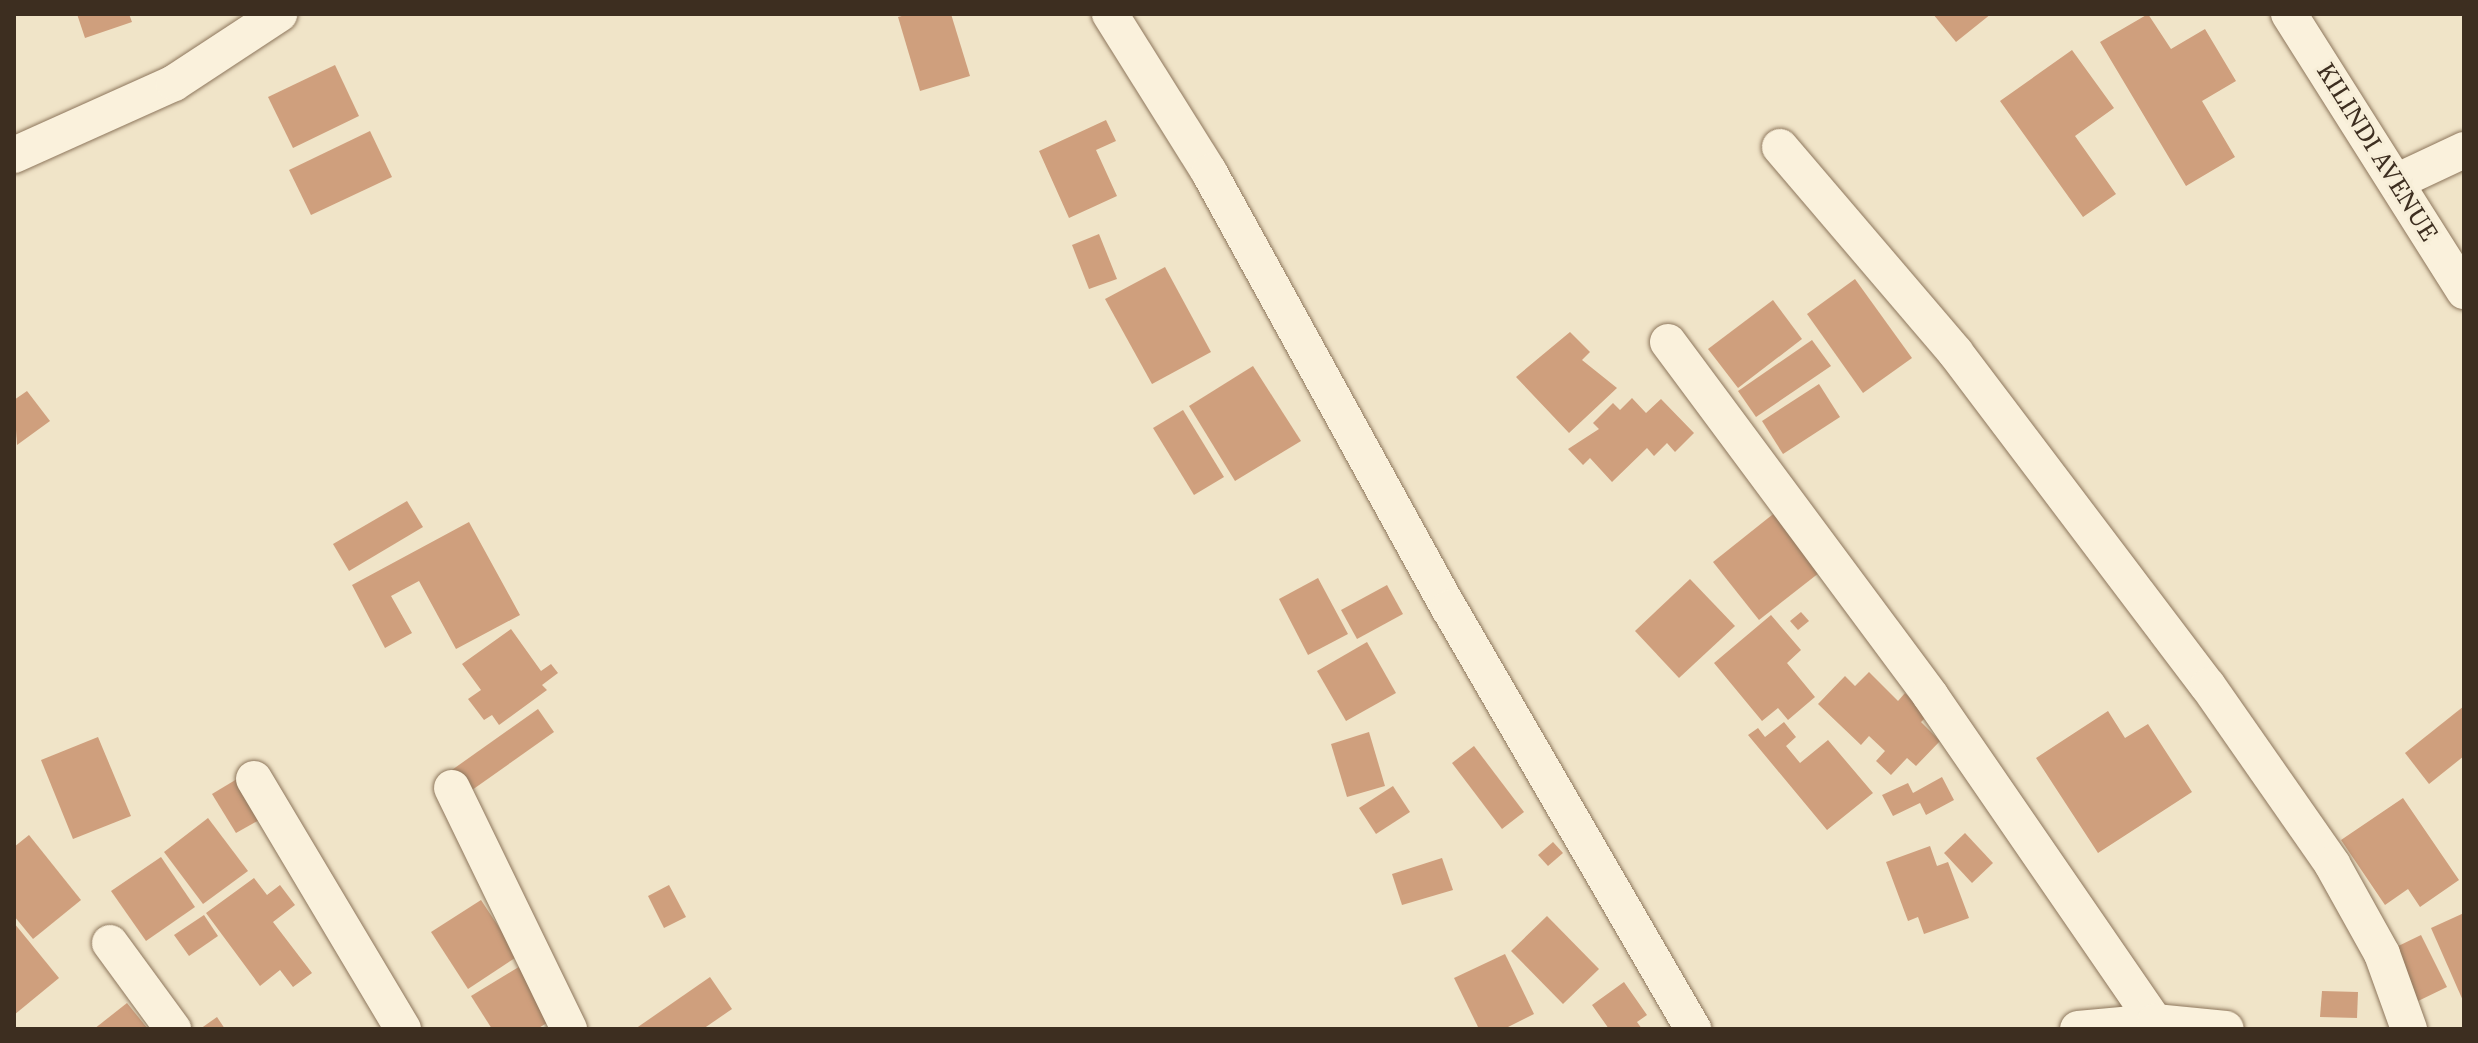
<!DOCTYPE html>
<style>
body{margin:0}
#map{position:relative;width:2478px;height:1043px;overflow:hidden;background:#f0e4c8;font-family:"Source Serif 4",serif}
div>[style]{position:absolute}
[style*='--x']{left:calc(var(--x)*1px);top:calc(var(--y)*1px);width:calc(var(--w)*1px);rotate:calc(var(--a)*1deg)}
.building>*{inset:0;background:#cf9f7d}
.roads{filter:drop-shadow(0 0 2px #8d765c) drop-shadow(0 0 2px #8d765c)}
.minor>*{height:36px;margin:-18px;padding:0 18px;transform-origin:18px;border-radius:18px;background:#faf1dc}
span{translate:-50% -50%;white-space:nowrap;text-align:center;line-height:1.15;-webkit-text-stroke:6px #f7eed8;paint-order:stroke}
.street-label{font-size:26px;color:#3d2e20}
.frame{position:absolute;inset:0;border:16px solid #3d2e20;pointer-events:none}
</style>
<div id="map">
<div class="building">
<i style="clip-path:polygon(77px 14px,129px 14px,132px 22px,85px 38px)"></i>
<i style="clip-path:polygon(909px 14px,951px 14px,970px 76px,920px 91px,898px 17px)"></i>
<i style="clip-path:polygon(1933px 14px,1991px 14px,1956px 42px)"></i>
<i style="clip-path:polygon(2148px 14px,2171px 49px,2205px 29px,2236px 81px,2202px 101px,2235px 157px,2186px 186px,2100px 42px)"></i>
<i style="clip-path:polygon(2072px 50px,2114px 108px,2075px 136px,2116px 194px,2083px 217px,2000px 101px)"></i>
<i style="clip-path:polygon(335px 65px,359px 116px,293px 148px,268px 97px)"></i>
<i style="clip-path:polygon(1106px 120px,1116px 141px,1096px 150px,1117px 196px,1069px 218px,1039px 151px)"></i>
<i style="clip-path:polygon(370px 131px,392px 177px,311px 215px,289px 170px)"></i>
<i style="clip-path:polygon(1099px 234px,1117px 279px,1089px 289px,1072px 245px)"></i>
<i style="clip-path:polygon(1165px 267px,1211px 352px,1152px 384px,1105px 299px)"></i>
<i style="clip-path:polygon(1855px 279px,1912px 358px,1863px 393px,1807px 314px)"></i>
<i style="clip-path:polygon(1773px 300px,1802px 339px,1738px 388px,1708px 349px)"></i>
<i style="clip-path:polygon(1570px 332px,1590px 352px,1582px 360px,1617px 388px,1569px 433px,1516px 377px)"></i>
<i style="clip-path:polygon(1812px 340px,1831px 366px,1756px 417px,1738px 391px)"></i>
<i style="clip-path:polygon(1253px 366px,1301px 441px,1235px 481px,1189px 406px)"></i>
<i style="clip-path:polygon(1819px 384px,1840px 417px,1783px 454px,1762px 421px)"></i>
<i style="clip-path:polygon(27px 391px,50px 421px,17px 445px,14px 400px)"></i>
<i style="clip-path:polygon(1632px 398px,1646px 413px,1661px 399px,1694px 433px,1675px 452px,1667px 443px,1654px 456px,1647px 448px,1612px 482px,1590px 458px,1583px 465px,1568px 449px,1599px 429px,1593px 423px,1613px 403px,1620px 410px)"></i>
<i style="clip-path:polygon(1183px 410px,1224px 477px,1194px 495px,1153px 428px)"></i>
<i style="clip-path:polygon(407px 501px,423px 527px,349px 571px,333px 544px)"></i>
<i style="clip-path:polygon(1777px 511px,1824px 569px,1759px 620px,1713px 562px)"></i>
<i style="clip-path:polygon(469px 522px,520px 615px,456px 649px,419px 581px,391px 596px,412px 633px,385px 648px,352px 585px)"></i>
<i style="clip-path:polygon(1318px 578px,1348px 634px,1308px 655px,1279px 599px)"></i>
<i style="clip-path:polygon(1690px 579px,1735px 626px,1679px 678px,1635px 631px)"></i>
<i style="clip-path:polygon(1387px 585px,1403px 614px,1357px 639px,1341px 610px)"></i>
<i style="clip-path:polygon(1801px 612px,1809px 621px,1798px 630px,1790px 621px)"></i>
<i style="clip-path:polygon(1771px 615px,1801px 650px,1787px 663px,1815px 697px,1788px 720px,1778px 708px,1762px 721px,1714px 663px)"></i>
<i style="clip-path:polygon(511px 629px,541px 671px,551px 664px,558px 673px,542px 685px,547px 690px,499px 725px,492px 715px,484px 720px,468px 699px,481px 690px,462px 664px)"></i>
<i style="clip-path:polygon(1367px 642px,1396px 693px,1346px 721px,1317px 671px)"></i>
<i style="clip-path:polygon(1869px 672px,1898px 701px,1905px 693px,1928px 715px,1921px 722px,1940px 741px,1916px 766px,1907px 758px,1891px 775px,1876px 761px,1885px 751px,1869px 736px,1861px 745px,1818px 704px,1845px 676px,1855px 686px)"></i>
<i style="clip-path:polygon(2464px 706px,2464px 756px,2429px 784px,2405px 753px)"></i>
<i style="clip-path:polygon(538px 709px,554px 732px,465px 795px,449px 772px)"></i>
<i style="clip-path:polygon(2108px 711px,2125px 738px,2148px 724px,2192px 792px,2098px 853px,2036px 758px)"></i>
<i style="clip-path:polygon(1784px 722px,1796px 737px,1786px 746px,1800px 763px,1828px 740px,1873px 793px,1827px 830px,1748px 735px,1758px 728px,1765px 737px)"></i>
<i style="clip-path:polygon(1369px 732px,1385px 786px,1347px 797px,1331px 744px)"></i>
<i style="clip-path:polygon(98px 737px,131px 816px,73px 839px,41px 760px)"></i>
<i style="clip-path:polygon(1474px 746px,1524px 812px,1502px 829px,1452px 763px)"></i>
<i style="clip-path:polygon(1942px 777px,1954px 800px,1926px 815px,1920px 803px,1893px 816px,1882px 795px,1908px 783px,1913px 793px)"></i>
<i style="clip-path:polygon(237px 779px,261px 819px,236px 833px,212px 794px)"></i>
<i style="clip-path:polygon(1393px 786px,1410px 812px,1376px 834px,1359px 808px)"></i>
<i style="clip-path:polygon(2403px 798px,2459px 880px,2420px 907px,2408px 889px,2385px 905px,2341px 840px)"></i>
<i style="clip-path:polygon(208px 818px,248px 871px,203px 904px,164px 852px)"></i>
<i style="clip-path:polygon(1965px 833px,1993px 863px,1972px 883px,1944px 853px)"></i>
<i style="clip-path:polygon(29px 835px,81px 900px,33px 939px,14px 916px,14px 847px)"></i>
<i style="clip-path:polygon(1553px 842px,1563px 853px,1548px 866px,1538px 855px)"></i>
<i style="clip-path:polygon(1930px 846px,1937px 866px,1948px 862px,1969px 918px,1924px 934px,1918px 917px,1908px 921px,1886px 862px)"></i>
<i style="clip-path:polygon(161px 857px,195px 907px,146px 941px,111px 891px)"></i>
<i style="clip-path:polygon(1442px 858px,1453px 890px,1402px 905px,1392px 874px)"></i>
<i style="clip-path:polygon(254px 878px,267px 895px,280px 885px,295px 905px,273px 922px,312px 973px,293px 987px,280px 970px,260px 986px,206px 913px)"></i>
<i style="clip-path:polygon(669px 885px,686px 917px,664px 928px,648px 896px)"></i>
<i style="clip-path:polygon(481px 900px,518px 956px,468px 989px,431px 932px)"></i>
<i style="clip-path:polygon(2464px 913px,2464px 1003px,2431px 928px)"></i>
<i style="clip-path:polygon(204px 915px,218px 936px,189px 956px,174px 935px)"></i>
<i style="clip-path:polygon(1547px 916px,1599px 969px,1563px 1004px,1511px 951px)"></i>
<i style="clip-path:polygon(14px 923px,59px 978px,14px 1015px)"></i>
<i style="clip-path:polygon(2421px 935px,2447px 987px,2414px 1003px,2388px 951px)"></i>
<i style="clip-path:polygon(1505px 954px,1534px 1014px,1504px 1029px,1479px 1029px,1454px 978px)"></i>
<i style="clip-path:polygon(522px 965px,555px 1018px,537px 1029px,492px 1029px,471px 996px)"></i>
<i style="clip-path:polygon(710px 977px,732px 1009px,703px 1029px,635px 1029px)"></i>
<i style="clip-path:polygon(1624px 982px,1647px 1015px,1637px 1022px,1642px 1029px,1609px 1029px,1592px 1005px)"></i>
<i style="clip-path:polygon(2322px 991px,2358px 992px,2357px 1018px,2320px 1017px)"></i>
<i style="clip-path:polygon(127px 1003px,148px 1029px,94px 1029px)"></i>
<i style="clip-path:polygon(217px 1017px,225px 1029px,200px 1029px)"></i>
</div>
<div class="roads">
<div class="minor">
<i style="--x:1110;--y:14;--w:186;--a:57.9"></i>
<i style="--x:1209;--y:172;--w:498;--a:61.2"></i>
<i style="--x:1449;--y:608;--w:487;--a:59.9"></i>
<i style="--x:2289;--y:14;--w:328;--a:57.7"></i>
<i style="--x:1780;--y:147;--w:270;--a:49.5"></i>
<i style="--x:1955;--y:352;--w:419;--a:52.9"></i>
<i style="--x:2208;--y:686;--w:217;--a:55.1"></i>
<i style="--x:2332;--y:864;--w:103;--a:60.9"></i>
<i style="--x:2382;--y:954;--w:80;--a:70.2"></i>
<i style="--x:14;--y:155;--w:175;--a:-24.2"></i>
<i style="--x:174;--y:83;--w:126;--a:-33.3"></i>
<i style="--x:2398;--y:181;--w:73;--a:-25.2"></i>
<i style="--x:1668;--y:342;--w:440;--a:53.4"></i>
<i style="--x:1930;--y:695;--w:397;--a:55.5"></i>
<i style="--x:254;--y:779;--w:291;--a:59.2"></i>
<i style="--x:452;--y:788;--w:268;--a:64.1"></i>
<i style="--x:110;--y:943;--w:107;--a:53.8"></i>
<i style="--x:2078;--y:1029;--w:77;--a:-5.2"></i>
<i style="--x:2155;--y:1022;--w:71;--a:5.6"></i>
</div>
</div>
<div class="street-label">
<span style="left:2377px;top:152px;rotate:58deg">KILINDI AVENUE</span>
</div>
<div class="frame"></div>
</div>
